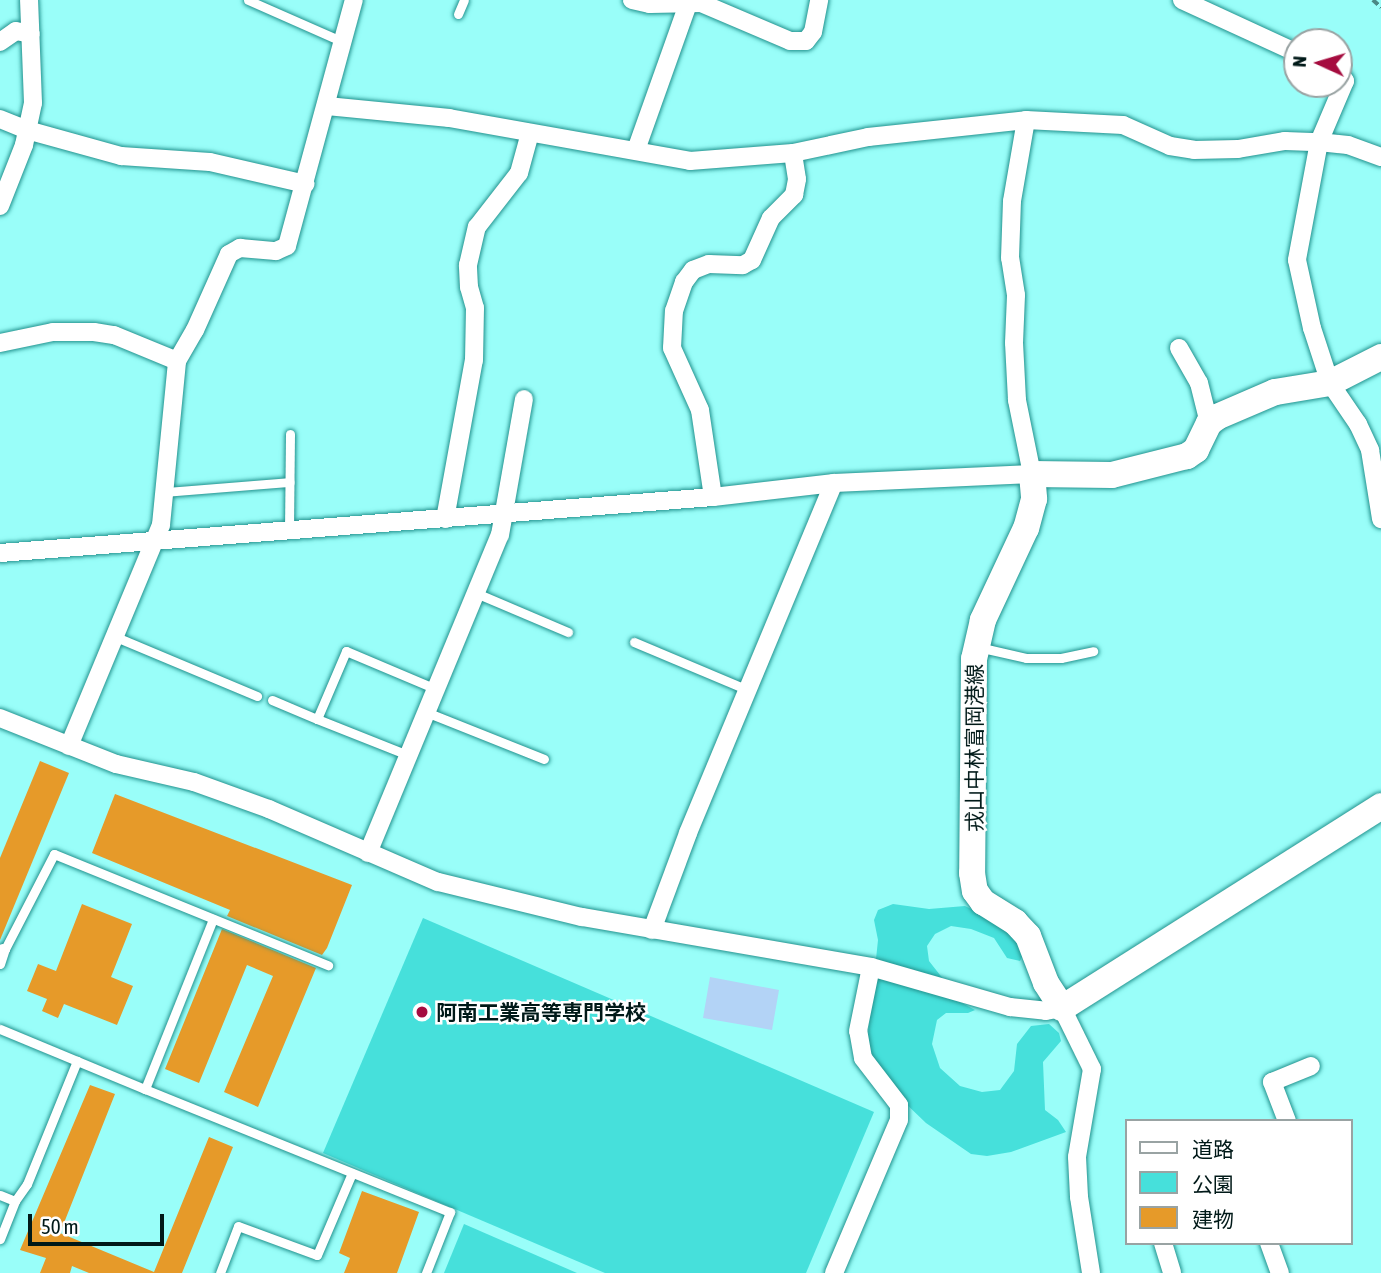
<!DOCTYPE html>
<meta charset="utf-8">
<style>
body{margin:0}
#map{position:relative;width:1381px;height:1273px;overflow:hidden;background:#99fef9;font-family:"Asap Condensed","Noto Sans JP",sans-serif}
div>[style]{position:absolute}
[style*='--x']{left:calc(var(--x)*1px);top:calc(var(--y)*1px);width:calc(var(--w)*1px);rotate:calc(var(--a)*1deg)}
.green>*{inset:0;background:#46e0db}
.water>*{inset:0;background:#b3d3f6}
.building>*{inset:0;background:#e69a29}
.path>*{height:3.5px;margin-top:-1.75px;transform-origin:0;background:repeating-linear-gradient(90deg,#4a8885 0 7px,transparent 0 10.5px)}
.roads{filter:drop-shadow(0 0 2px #22928e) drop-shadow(0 0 2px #22928e)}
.service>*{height:9px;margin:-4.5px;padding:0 4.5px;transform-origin:4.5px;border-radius:4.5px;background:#fff}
.minor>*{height:18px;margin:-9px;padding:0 9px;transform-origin:9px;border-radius:9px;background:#fff}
.secondary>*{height:26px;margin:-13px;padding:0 13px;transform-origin:13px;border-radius:13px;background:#fff}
.dots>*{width:19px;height:19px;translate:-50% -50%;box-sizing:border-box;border:4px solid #fff;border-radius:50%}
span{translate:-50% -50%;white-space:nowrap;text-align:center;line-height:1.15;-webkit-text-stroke:5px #fff;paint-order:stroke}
.street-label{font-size:21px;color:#001918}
.poi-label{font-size:21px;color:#001918;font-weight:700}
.left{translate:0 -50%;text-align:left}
.legend{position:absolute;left:1125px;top:1119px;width:228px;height:126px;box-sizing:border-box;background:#fff;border:2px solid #99a3a3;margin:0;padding:9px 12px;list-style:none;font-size:21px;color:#001918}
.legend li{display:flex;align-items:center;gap:14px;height:35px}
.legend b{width:35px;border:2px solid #99a3a3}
.north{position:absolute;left:1283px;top:28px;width:70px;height:70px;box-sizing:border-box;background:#fff;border:2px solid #99a3a3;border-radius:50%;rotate:274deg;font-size:19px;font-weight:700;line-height:28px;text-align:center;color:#001918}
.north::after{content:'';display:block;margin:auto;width:24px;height:32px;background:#a50c3f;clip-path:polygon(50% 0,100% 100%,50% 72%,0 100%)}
.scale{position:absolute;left:28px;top:1214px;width:136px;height:32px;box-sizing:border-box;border:4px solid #001918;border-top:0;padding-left:9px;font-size:21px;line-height:24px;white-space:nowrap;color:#001918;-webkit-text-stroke:5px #fff;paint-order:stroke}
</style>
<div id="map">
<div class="green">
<i style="clip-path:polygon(893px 904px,929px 909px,965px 906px,982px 914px,1013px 937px,1025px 951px,1020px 961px,1007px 958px,994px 938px,971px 929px,951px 926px,935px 934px,927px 946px,929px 961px,962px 1003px,975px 1010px,968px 1013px,946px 1013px,937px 1020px,932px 1044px,940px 1068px,960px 1086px,982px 1092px,1000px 1090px,1014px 1071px,1017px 1044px,1031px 1026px,1049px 1024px,1059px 1033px,1061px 1041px,1043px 1062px,1045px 1110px,1058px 1120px,1066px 1132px,1011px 1152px,987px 1156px,971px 1154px,926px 1123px,901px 1099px,875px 1063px,867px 1045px,878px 940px,874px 920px,878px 910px)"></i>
<i style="clip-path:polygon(423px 918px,874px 1112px,806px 1273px,605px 1273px,323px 1153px)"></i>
<i style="clip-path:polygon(464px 1224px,577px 1273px,444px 1273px)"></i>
</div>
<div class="water">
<i style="clip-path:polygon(710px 977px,779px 990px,772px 1030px,703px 1018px)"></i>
</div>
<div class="building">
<i style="clip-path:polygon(40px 761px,69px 773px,0 940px,0 858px)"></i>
<i style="clip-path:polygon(115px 794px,352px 885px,327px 948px,322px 955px,227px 916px,230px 910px,92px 853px)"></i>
<i style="clip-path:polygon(82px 904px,132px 924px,111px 977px,133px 986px,117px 1025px,64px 1004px,58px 1018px,42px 1011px,47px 999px,27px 991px,38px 964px,56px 971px)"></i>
<i style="clip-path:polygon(222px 929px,316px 968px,258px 1107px,224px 1092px,273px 976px,247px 965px,199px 1083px,165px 1069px)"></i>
<i style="clip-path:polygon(90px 1085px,115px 1094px,60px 1233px,154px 1272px,209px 1137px,233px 1147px,182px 1273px,89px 1273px,72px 1266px,70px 1273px,40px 1273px,46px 1258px,20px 1250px)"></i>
<i style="clip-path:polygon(362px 1191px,419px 1212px,397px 1273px,344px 1273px,350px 1258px,339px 1253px)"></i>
</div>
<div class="path">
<i style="--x:1373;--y:0;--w:11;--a:41"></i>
</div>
<div class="roads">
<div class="service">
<i style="--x:248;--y:0;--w:102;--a:23.8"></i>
<i style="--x:458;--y:14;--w:15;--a:-67"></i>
<i style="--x:165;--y:492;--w:125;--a:-4.6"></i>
<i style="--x:289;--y:530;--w:96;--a:-89.4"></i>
<i style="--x:476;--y:593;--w:100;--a:23"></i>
<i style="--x:116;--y:637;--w:153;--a:22.7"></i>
<i style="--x:634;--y:642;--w:124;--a:22.8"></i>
<i style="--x:978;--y:647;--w:49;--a:12.9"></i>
<i style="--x:1026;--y:658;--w:35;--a:0"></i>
<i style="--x:1061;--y:658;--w:33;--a:-12"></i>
<i style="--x:272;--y:700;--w:49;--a:22.9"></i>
<i style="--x:317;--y:719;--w:74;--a:-66.9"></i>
<i style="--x:346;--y:651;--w:98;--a:22.9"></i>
<i style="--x:426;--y:712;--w:127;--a:21.7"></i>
<i style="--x:317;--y:719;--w:98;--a:21.6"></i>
<i style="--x:5;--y:949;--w:107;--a:-62.7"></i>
<i style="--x:54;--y:854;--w:296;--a:22.1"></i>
<i style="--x:0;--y:964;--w:16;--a:-72"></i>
<i style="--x:5;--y:949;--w:3;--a:-162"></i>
<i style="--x:0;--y:1029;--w:157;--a:22.5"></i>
<i style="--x:145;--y:1089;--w:183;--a:-68.2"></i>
<i style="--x:145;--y:1089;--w:329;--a:22"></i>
<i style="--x:450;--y:1212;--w:66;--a:111.5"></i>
<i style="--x:0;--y:1195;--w:16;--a:22"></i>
<i style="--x:15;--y:1201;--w:41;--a:111.5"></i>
<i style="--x:15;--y:1201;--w:21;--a:-55"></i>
<i style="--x:27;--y:1184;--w:133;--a:-67.9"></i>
<i style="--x:220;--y:1273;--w:50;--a:-69"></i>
<i style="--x:238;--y:1226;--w:84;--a:20.2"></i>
<i style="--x:317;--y:1255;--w:89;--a:-66.9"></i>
</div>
<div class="minor">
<i style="--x:632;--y:0;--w:18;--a:13"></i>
<i style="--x:650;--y:4;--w:51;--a:-1.1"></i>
<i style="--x:701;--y:3;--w:97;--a:23.1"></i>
<i style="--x:790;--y:41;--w:16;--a:0"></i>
<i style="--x:806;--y:41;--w:11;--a:-52"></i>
<i style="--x:813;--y:32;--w:33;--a:-79"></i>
<i style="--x:1182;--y:0;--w:127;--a:24.7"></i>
<i style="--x:0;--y:42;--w:19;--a:-35"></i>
<i style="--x:16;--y:31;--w:15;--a:11"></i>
<i style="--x:1339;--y:72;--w:11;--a:56"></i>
<i style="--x:1345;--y:81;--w:66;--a:113.1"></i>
<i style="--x:1319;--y:142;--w:120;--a:100.6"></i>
<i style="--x:1297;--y:260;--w:70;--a:77.6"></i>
<i style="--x:1312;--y:328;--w:58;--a:71.9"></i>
<i style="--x:1330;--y:383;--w:50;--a:55.7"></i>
<i style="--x:1358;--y:424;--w:29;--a:65"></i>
<i style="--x:1370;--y:450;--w:70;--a:80.9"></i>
<i style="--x:327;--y:106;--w:123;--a:5.6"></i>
<i style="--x:449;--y:118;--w:245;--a:10.1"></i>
<i style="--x:690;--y:161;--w:103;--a:-4.4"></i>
<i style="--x:793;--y:153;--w:77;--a:-12"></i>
<i style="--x:868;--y:137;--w:159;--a:-6.1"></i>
<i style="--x:1026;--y:120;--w:97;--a:3"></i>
<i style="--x:1123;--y:125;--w:51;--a:24.1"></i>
<i style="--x:1170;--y:146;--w:24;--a:9"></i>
<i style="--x:1194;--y:150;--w:44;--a:-1.3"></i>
<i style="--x:1238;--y:149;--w:48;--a:-9.7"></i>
<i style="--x:1285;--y:141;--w:34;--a:2"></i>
<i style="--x:1319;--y:142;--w:29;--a:6"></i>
<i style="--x:1348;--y:145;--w:35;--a:20"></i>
<i style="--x:0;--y:119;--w:29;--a:22"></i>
<i style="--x:27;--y:130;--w:98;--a:15.5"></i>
<i style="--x:121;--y:156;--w:89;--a:3.9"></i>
<i style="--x:210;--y:162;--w:98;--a:13"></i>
<i style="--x:636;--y:150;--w:155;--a:-70.4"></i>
<i style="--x:0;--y:206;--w:66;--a:-68.5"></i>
<i style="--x:24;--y:145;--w:43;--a:-77.9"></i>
<i style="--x:33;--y:103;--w:103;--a:-92.2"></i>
<i style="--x:0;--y:343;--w:54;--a:-11.7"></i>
<i style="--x:53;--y:332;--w:41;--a:0"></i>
<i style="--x:94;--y:332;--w:20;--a:9"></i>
<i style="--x:114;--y:335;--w:68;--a:22.4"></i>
<i style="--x:1179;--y:348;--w:40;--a:60.3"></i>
<i style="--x:1199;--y:383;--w:41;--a:76"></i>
<i style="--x:713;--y:497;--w:88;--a:-98.5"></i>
<i style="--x:700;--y:410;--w:68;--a:-114.3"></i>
<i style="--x:672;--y:348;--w:37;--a:-87"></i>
<i style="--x:674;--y:311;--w:31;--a:-71"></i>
<i style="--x:684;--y:282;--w:15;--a:-53"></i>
<i style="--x:693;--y:270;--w:17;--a:-21"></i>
<i style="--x:709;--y:264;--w:34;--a:2"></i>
<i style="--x:743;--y:265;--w:10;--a:-29"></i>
<i style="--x:752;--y:260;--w:46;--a:-65.7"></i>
<i style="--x:771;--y:218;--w:33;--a:-45"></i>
<i style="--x:794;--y:195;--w:16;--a:-79"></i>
<i style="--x:797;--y:179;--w:26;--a:-99"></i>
<i style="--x:445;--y:519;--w:162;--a:-79.7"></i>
<i style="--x:474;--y:360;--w:52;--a:-88.9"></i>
<i style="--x:475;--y:308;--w:22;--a:-106"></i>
<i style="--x:469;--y:287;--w:22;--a:-93"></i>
<i style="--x:468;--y:265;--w:39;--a:-77"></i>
<i style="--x:477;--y:227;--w:68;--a:-52.1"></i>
<i style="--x:519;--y:173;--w:41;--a:-74.6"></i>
<i style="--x:0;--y:553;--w:715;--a:-4.49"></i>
<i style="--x:713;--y:497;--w:122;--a:-6.6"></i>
<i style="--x:834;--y:483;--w:198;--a:-2.6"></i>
<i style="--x:1032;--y:474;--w:76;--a:-101.5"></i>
<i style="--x:1017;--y:400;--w:57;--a:-93"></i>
<i style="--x:1014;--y:343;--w:48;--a:-87.6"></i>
<i style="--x:1016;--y:295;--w:37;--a:-99"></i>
<i style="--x:1010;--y:258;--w:57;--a:-88"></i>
<i style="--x:1012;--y:201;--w:82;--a:-80.2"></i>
<i style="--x:0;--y:718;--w:125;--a:21.6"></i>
<i style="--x:116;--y:764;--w:80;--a:13"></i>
<i style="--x:194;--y:782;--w:80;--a:19.8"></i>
<i style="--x:269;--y:809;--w:184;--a:23.4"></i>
<i style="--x:438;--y:882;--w:148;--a:13.7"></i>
<i style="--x:582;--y:917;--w:293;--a:9.8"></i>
<i style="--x:871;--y:967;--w:145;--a:16.1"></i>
<i style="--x:1010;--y:1007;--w:36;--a:6"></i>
<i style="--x:1046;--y:1011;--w:16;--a:-11"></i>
<i style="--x:1062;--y:1008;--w:68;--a:63.8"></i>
<i style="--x:1092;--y:1069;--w:89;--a:99.7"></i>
<i style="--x:1077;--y:1157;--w:40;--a:87.1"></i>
<i style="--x:1079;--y:1197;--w:77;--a:81"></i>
<i style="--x:69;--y:746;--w:239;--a:-67.4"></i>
<i style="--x:161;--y:525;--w:165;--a:-84.4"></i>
<i style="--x:177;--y:361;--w:36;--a:-60"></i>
<i style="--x:195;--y:330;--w:83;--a:-65.9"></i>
<i style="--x:229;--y:254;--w:13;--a:-29"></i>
<i style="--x:240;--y:248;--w:36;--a:5"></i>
<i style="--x:276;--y:251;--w:12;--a:-24"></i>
<i style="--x:287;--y:246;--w:255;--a:-74.8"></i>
<i style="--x:368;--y:853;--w:344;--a:-67.5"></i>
<i style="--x:500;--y:535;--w:138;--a:-80"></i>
<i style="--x:652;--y:930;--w:103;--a:-69.6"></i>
<i style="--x:688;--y:833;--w:379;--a:-67.4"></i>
<i style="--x:1287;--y:1121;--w:42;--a:-111"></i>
<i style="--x:1272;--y:1082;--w:42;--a:-22.3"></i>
<i style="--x:1163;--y:1243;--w:31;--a:73"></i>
<i style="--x:1269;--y:1243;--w:32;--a:70"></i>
<i style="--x:834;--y:1273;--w:166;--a:-67"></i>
<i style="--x:899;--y:1120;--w:15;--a:-90"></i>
<i style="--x:899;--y:1105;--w:59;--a:-127.5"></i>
<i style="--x:863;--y:1058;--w:27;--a:-100"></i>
<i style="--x:858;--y:1031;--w:65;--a:-78.5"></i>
</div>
<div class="secondary">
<i style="--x:1381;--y:357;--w:57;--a:153"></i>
<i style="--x:1330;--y:383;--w:56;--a:170.7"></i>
<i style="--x:1275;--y:392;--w:63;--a:156.7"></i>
<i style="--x:1217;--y:417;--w:10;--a:143"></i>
<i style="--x:1209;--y:423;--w:30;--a:116"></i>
<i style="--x:1196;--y:450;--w:11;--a:146"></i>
<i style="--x:1187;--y:456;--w:77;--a:165.8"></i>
<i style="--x:1112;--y:475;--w:80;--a:-179.3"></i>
<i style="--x:1032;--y:474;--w:25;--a:85"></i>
<i style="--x:1034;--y:499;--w:30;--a:105"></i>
<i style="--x:1026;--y:528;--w:102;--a:115.1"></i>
<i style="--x:983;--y:620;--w:40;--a:103"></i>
<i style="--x:974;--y:659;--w:214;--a:90.5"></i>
<i style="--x:972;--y:873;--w:18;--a:81"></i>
<i style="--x:975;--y:891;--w:14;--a:54"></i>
<i style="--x:983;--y:902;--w:38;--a:32"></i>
<i style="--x:1015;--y:922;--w:19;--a:47"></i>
<i style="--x:1028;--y:936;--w:50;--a:69"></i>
<i style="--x:1046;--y:983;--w:30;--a:57"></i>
<i style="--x:1062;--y:1008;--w:378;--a:-32.3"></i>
</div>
</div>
<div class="dots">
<i style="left:422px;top:1012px;background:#a50c3f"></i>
</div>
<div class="street-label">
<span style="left:974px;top:748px;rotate:-90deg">戎山中林富岡港線</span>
</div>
<div class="poi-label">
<span class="left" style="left:436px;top:1012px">阿南工業高等専門学校</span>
</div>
<ul class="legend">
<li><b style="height:9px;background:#fff"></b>道路</li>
<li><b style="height:19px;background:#46e0db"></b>公園</li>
<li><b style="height:19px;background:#e69a29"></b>建物</li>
</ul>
<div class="north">N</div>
<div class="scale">50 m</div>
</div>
